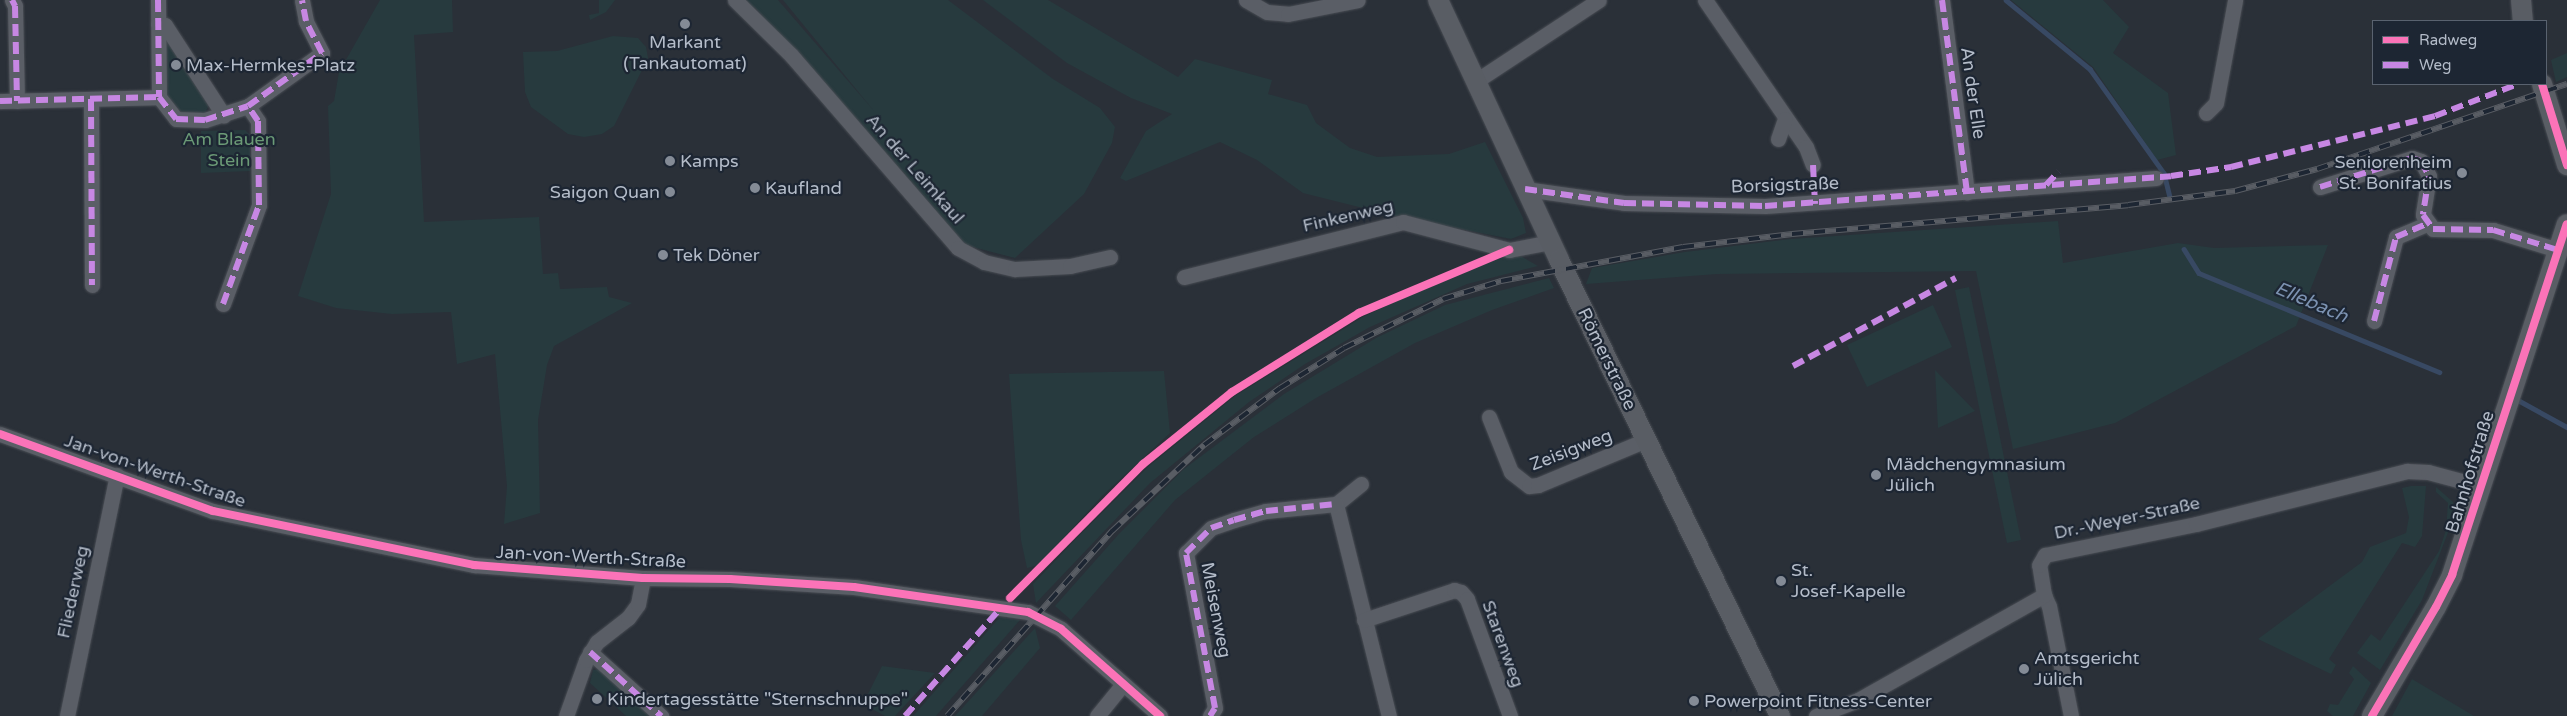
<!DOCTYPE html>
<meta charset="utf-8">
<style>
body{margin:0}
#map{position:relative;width:2567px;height:716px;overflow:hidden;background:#2a3038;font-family:"Varela Round",sans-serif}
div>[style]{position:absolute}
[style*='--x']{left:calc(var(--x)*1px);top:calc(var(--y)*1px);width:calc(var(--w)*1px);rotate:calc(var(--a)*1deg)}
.green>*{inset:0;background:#273a3e}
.stream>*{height:4.5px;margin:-2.25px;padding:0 2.25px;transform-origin:2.25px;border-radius:2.25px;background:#384963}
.roads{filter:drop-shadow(0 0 1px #484c53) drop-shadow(0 0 1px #484c53)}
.minor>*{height:15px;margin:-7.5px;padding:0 7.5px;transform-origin:7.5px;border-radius:7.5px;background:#5a5e66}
.secondary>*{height:20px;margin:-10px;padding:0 10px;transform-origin:10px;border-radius:10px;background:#595d64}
.rail>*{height:5.5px;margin-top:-2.75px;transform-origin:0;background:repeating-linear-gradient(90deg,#1d2633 0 11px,#595d64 0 22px);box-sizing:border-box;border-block:1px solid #595d64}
.quiet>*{height:6px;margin-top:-3px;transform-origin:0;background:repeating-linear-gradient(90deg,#c787e3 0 12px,transparent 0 18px)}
.cycleway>*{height:8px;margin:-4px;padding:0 4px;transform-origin:4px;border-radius:4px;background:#fb73b8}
.dots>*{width:14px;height:14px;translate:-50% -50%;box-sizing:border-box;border:2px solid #1d2633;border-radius:50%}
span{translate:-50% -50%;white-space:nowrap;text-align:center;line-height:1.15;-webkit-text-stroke:4.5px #1d2633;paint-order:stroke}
.poi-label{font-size:18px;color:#b4bcc9}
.left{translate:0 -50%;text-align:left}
.right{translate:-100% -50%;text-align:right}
.street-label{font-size:18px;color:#b4bcc9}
.park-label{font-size:18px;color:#6b9a76}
.water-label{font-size:19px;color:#7c92b1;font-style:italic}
.legend{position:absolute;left:2372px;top:20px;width:175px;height:65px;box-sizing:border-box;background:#1d2633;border:1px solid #59626f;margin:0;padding:6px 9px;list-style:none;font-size:15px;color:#b4bcc9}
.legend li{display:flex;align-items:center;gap:10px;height:25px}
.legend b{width:25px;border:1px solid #59626f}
</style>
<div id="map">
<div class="green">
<i style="clip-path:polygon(380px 0,452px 0,453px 32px,414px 35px,424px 222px,539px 217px,543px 274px,558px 273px,560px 289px,607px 287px,609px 297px,632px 303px,554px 346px,547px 365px,538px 420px,540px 513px,504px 524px,507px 486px,495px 354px,457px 364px,451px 312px,392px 314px,336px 308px,298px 296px,331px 194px,328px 106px,334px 101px,339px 72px)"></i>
<i style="clip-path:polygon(599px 0,615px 0,606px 12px,590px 20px,589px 15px,599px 13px)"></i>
<i style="clip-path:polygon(743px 0,778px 0,874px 111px,783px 0,948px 0,1053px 79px,1100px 108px,1115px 127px,1112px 143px,1084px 194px,1015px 258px,965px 245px,756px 9px)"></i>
<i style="clip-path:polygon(983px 0,1048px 0,1178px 77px,1195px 59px,1272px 80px,1268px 94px,1307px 105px,1316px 123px,1350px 148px,1377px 157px,1449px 154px,1485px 142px,1523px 218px,1526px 233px,1511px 239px,1395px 216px,1303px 193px,1257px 160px,1220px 142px,1126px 181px,1120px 178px,1146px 131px,1172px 114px,1131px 98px,1067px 63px)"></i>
<i style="clip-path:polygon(2011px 0,2103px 0,2129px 27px,2113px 53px,2168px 93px,2176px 155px,2157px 160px,2093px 67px)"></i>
<i style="clip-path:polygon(166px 35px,210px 103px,204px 115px,184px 115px,165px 96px)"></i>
<i style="clip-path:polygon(613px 36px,638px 38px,646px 47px,648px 58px,614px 126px,602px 134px,584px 137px,568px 134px,531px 107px,525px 92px,523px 52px,557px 51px)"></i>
<i style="clip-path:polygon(2567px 53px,2567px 77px,2556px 82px,2551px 60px)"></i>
<i style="clip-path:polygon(245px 130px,250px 135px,250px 171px,201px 173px,201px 131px)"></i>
<i style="clip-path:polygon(2058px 221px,2063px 263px,2178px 243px,2214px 248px,2328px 245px,2296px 326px,2115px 423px,2013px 449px,1976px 271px,1717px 274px,1586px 284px,1592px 268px,1685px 252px,1791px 239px)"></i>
<i style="clip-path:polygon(1519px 255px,1538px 266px,1467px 284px,1370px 327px,1305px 364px,1249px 402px,1150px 483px,1036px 603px,1033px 584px,1075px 540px,1148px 467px,1235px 396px,1363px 317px,1439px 281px,1501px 258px)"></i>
<i style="clip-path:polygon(1549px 278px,1554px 288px,1492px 310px,1415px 343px,1316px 398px,1254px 437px,1175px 500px,1071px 620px,1055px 606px,1118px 535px,1184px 469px,1284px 394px,1376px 338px,1445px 305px)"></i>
<i style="clip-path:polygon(1969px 287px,2021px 540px,2007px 543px,1955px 290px)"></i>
<i style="clip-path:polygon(1933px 305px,1952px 347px,1867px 387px,1847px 345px)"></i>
<i style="clip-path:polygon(1935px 370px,1975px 411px,1938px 428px)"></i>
<i style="clip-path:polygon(1164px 371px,1170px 433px,1102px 496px,1039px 565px,1027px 568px,1021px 540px,1009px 374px)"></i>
<i style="clip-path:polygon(2411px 486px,2426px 486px,2422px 536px,2415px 547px,2402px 543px,2329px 659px,2336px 665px,2331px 674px,2258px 639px,2362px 562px,2370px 547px,2406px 533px,2409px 517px,2402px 488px)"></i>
<i style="clip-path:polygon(2436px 487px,2453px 502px,2454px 517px,2422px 600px,2380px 670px,2357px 653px,2371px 634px,2380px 641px,2439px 551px,2446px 530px,2448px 503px,2436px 492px)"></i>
<i style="clip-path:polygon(1000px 617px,1020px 620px,936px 716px,913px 716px)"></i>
<i style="clip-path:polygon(1035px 628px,1040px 648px,982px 716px,955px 716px)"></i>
<i style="clip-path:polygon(882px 666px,935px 673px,895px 716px,885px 716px,863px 704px)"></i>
<i style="clip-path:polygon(2353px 666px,2371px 683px,2353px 716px,2333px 716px,2327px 711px,2330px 704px,2338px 705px,2354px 679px,2349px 673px)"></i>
<i style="clip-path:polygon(600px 669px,651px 716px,626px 716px,590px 683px,593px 670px)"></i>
<i style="clip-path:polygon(2412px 679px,2474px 716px,2392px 716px)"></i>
</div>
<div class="stream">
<i style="--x:2006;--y:0;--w:109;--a:39.4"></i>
<i style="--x:2090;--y:69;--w:128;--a:54.6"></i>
<i style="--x:2164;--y:173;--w:25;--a:76"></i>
<i style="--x:2184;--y:249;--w:28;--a:58"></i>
<i style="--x:2199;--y:273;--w:260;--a:22.4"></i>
<i style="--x:2518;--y:400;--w:56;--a:28.9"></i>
</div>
<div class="roads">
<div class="minor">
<i style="--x:12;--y:0;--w:7;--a:63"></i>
<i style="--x:15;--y:6;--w:95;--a:88.8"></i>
<i style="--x:158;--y:0;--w:97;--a:89.4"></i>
<i style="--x:159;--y:97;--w:28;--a:52"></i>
<i style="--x:176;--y:119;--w:29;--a:2"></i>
<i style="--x:205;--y:120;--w:45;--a:-18"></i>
<i style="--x:248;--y:106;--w:91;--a:-35.6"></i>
<i style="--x:322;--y:53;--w:36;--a:-117"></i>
<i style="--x:306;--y:21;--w:21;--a:-101"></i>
<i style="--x:735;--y:0;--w:78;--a:44.5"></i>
<i style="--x:791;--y:55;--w:255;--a:49.1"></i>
<i style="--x:958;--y:248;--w:30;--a:28"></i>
<i style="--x:984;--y:262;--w:32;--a:13"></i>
<i style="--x:1015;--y:269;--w:55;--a:-3.1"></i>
<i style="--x:1070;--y:266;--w:41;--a:-12.7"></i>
<i style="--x:1246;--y:0;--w:24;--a:30"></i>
<i style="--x:1267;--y:12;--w:21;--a:5"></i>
<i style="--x:1288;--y:14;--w:71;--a:-11.3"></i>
<i style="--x:1705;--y:0;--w:178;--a:55.5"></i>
<i style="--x:1806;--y:147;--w:19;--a:69"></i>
<i style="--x:1942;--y:0;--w:194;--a:82.6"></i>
<i style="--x:158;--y:24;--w:7;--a:8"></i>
<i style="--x:165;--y:25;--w:108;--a:57"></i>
<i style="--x:1476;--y:81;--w:147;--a:-33.4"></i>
<i style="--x:91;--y:99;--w:186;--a:89.7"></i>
<i style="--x:0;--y:101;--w:159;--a:-1.4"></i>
<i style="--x:2206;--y:113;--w:14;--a:-45"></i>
<i style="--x:2216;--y:103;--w:105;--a:-79.5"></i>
<i style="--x:1778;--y:139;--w:21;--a:-71"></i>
<i style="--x:2320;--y:187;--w:96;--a:-17.5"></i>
<i style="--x:2412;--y:158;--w:9;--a:18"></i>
<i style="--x:2421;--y:161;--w:17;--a:62"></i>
<i style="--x:2429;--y:176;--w:39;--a:99"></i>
<i style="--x:2423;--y:215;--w:17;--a:54"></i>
<i style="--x:2433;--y:229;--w:60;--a:1"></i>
<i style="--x:2493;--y:230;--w:68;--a:17.1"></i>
<i style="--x:1525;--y:189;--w:100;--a:8"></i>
<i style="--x:1624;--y:203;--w:141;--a:1.2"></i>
<i style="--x:1765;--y:206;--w:392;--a:-4.1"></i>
<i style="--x:1184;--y:277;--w:226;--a:-14.1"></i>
<i style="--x:1403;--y:222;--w:110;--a:14.8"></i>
<i style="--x:1509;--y:250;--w:43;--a:-10.8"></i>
<i style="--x:223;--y:304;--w:105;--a:-70"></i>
<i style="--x:259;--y:205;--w:84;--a:-90.7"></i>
<i style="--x:258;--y:121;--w:18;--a:-124"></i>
<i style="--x:2374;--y:321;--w:87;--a:-75.3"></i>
<i style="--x:2396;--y:237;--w:33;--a:-23"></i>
<i style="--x:1489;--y:417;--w:59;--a:68.2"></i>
<i style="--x:1511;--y:472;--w:23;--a:38"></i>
<i style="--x:1529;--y:486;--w:9;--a:-6"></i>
<i style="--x:1538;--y:485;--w:117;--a:-22.6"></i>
<i style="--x:0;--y:434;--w:226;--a:19.9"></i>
<i style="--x:213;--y:511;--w:267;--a:11.7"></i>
<i style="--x:474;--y:565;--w:169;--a:4.4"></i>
<i style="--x:643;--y:578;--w:87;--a:0.7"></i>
<i style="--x:730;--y:579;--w:124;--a:3.7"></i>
<i style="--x:854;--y:587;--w:176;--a:8.2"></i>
<i style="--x:1028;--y:612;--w:37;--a:27"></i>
<i style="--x:1061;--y:629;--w:132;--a:41.3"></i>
<i style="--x:1361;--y:484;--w:32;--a:141"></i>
<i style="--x:1336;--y:504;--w:219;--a:76"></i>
<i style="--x:2044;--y:595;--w:12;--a:66"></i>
<i style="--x:2049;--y:606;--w:112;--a:78.7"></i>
<i style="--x:1364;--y:620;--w:95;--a:-18.4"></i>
<i style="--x:1454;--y:590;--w:7;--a:16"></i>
<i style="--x:1461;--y:592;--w:9;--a:49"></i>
<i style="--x:1467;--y:599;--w:125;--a:69.8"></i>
<i style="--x:590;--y:652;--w:96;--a:42"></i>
<i style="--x:67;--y:716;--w:246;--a:-78.3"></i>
<i style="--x:566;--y:716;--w:59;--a:-70.3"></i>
<i style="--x:586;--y:660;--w:21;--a:-59"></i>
<i style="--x:597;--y:642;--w:39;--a:-38"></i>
<i style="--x:628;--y:618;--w:17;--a:-54"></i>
<i style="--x:638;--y:604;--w:26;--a:-79"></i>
<i style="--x:1097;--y:716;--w:41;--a:-50.9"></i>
<i style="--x:1210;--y:716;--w:9;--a:-58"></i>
<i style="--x:1215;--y:708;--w:158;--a:-100.6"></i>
<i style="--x:1186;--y:553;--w:35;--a:-45"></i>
<i style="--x:1211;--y:528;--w:24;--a:-19"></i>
<i style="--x:1234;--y:520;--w:33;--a:-16"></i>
<i style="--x:1266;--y:511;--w:70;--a:-5.7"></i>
<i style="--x:1816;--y:716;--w:45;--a:-20.9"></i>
<i style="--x:1858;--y:700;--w:214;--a:-29.4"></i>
<i style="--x:2044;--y:595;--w:30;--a:-99"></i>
<i style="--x:2039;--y:565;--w:12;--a:-59"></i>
<i style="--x:2045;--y:555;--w:154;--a:-11.6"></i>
<i style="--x:2196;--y:524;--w:218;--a:-14.1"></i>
<i style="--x:2407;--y:471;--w:21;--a:3"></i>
<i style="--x:2428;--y:472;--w:54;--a:15.1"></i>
</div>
<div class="secondary">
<i style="--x:1438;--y:0;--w:287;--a:65"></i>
<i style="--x:1559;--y:260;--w:507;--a:64.14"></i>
<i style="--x:2521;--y:0;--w:21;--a:85"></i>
<i style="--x:2542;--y:84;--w:85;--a:72.8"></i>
<i style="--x:2372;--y:716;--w:126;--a:-59.6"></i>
<i style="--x:2436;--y:607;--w:36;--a:-63"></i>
<i style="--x:2452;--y:575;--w:369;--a:-71.9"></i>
</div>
</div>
<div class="rail">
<i style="--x:947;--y:716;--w:248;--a:-48.3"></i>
<i style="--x:1112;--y:531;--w:126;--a:-43.1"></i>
<i style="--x:1204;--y:445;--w:95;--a:-36.9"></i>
<i style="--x:1280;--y:388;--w:75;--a:-32"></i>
<i style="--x:1344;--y:348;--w:110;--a:-26.3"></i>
<i style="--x:1443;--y:299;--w:61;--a:-17.2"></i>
<i style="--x:1501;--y:281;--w:185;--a:-10.6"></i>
<i style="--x:1683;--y:247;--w:110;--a:-6.8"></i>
<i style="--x:1792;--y:234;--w:337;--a:-4.9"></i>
<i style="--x:2128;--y:205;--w:108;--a:-7.5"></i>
<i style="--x:2235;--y:191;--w:85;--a:-15"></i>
<i style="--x:2317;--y:169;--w:264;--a:-18.8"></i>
</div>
<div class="quiet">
<i style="--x:12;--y:0;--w:7;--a:63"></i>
<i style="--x:15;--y:6;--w:95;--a:88.8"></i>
<i style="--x:158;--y:0;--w:97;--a:89.4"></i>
<i style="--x:159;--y:97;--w:28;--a:52"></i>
<i style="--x:176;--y:119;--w:29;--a:2"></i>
<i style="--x:205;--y:120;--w:45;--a:-18"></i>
<i style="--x:248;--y:106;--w:91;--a:-35.6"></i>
<i style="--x:322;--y:53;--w:36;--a:-117"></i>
<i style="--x:306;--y:21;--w:21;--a:-101"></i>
<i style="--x:1942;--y:0;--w:194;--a:82.6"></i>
<i style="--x:91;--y:99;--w:186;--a:89.7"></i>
<i style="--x:0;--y:101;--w:159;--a:-1.4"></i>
<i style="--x:1813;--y:165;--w:39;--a:87"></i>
<i style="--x:2046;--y:185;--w:18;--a:-47"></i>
<i style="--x:2320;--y:187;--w:96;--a:-17.5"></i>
<i style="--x:2412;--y:158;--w:9;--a:18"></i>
<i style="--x:2421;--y:161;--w:17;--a:62"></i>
<i style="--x:2429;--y:176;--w:39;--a:99"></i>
<i style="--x:2423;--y:215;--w:17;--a:54"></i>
<i style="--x:2433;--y:229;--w:60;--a:1"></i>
<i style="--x:2493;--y:230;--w:68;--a:17.1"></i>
<i style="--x:1525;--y:189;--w:100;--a:8"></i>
<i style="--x:1624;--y:203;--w:141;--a:1.2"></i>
<i style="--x:1765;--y:206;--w:407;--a:-4.2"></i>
<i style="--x:2171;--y:176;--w:61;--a:-8.5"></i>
<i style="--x:2231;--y:167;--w:210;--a:-14"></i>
<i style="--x:2435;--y:116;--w:89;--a:-21.1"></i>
<i style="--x:223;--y:304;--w:105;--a:-70"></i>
<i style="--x:259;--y:205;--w:84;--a:-90.7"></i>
<i style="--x:258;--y:121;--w:18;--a:-124"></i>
<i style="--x:2374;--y:321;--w:87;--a:-75.3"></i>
<i style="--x:2396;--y:237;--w:33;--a:-23"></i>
<i style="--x:1793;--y:366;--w:185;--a:-28.4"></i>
<i style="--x:590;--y:652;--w:96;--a:42"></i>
<i style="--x:905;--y:716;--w:144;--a:-48.4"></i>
<i style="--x:1210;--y:716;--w:9;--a:-58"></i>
<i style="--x:1215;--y:708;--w:158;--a:-100.6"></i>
<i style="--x:1186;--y:553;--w:35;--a:-45"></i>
<i style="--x:1211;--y:528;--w:24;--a:-19"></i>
<i style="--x:1234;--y:520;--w:33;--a:-16"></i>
<i style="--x:1266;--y:511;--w:70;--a:-5.7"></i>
</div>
<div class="cycleway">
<i style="--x:2542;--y:84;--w:85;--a:72.8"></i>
<i style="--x:0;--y:434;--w:226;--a:19.9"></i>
<i style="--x:213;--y:511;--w:267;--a:11.7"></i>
<i style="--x:474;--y:565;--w:169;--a:4.4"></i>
<i style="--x:643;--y:578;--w:87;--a:0.7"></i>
<i style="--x:730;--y:579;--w:124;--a:3.7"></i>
<i style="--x:854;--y:587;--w:176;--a:8.2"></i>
<i style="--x:1028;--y:612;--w:37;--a:27"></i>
<i style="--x:1061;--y:629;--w:132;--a:41.3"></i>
<i style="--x:1010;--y:598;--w:189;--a:-45.2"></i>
<i style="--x:1143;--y:464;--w:114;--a:-39"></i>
<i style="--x:1232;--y:392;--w:150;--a:-31.9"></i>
<i style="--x:1359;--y:313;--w:163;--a:-22.8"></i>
<i style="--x:2372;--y:716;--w:126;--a:-59.6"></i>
<i style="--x:2436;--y:607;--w:36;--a:-63"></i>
<i style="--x:2452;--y:575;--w:369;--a:-71.9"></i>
</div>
<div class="dots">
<i style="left:685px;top:24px;background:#848b96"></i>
<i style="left:176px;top:65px;background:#848b96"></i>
<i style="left:670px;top:161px;background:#848b96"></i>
<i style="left:2462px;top:173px;background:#848b96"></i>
<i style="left:755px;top:188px;background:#848b96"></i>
<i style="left:670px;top:192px;background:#848b96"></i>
<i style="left:663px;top:255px;background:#848b96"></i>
<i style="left:1876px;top:475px;background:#848b96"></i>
<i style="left:1781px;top:581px;background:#848b96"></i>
<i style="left:2024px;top:669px;background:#848b96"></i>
<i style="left:597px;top:699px;background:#848b96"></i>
<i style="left:1694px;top:701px;background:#848b96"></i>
</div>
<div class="poi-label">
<span style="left:685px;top:53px">Markant<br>(Tankautomat)</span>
<span class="left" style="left:186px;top:65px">Max-Hermkes-Platz</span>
<span class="left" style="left:680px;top:161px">Kamps</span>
<span class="right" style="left:2452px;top:173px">Seniorenheim<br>St. Bonifatius</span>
<span class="left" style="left:765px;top:188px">Kaufland</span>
<span class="right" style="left:660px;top:192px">Saigon Quan</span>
<span class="left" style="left:673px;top:255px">Tek Döner</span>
<span class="left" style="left:1886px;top:475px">Mädchengymnasium<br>Jülich</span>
<span class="left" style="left:1791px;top:581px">St.<br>Josef-Kapelle</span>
<span class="left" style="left:2034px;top:669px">Amtsgericht<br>Jülich</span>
<span class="left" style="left:607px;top:699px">Kindertagesstätte "Sternschnuppe"</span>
<span class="left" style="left:1704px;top:701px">Powerpoint Fitness-Center</span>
</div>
<div class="street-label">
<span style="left:1973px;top:93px;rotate:82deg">An der Elle</span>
<span style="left:915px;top:169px;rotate:49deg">An der Leimkaul</span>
<span style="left:1785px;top:185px;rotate:-2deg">Borsigstraße</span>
<span style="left:1348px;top:216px;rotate:-13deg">Finkenweg</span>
<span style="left:1607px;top:359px;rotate:64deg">Römerstraße</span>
<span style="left:1571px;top:450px;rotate:-21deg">Zeisigweg</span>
<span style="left:155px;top:471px;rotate:19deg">Jan-von-Werth-Straße</span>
<span style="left:2470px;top:472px;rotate:-73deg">Bahnhofstraße</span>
<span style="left:2127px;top:518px;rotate:-12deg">Dr.-Weyer-Straße</span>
<span style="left:591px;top:557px;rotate:3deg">Jan-von-Werth-Straße</span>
<span style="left:73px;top:592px;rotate:-78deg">Fliederweg</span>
<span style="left:1216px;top:610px;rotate:79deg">Meisenweg</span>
<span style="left:1503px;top:644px;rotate:70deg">Starenweg</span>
</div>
<div class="park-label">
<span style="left:229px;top:150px">Am Blauen<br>Stein</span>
</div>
<div class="water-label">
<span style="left:2311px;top:303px;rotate:23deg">Ellebach</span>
</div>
<ul class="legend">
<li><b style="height:6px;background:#fb73b8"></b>Radweg</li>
<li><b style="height:6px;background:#c787e3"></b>Weg</li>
</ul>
</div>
